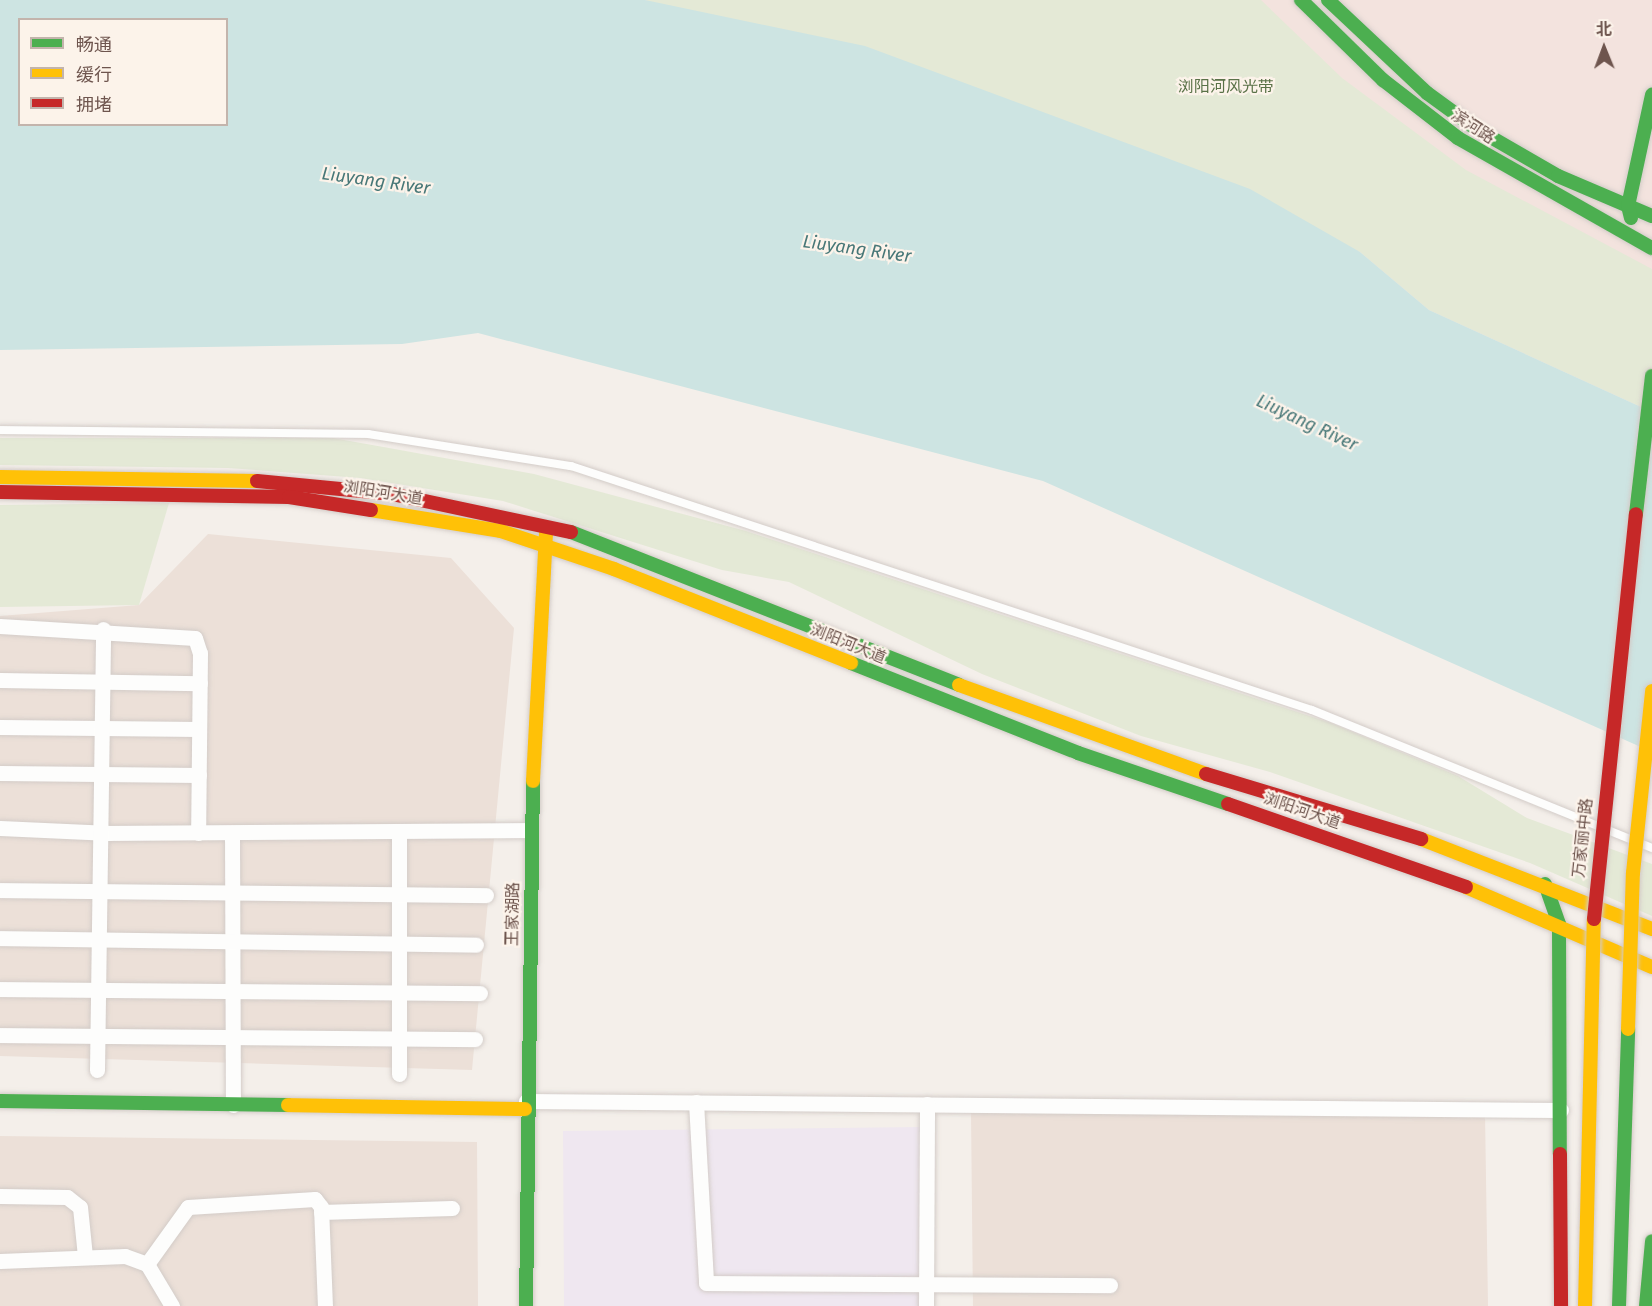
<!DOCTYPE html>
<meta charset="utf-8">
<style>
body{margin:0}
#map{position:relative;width:1652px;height:1306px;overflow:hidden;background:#f4efea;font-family:"Fira Sans","Noto Sans SC",sans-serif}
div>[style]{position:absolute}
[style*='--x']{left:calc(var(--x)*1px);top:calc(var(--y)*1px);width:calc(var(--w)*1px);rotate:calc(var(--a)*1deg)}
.residential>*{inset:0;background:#ece0d8}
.commercial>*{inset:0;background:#f3e3de}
.education>*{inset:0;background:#efe7f0}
.green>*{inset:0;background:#e4e9d6}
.water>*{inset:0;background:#cde4e2}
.roads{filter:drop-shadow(0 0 2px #d3ccc8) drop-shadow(0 0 2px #d3ccc8)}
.lane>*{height:8px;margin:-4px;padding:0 4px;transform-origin:4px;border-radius:4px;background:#fdfdfc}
.street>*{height:15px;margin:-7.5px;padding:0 7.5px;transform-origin:7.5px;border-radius:7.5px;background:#fdfdfc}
.fast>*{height:14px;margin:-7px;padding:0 7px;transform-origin:7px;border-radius:7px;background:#4caf50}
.slow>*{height:14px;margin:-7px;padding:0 7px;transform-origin:7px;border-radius:7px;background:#ffc107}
.jam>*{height:14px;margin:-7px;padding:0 7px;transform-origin:7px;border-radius:7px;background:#c62828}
.bridges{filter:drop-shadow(0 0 2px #d3cac7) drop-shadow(0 0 2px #d3cac7)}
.fast-bridge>*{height:14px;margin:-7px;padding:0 7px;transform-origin:7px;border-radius:7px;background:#4caf50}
.slow-bridge>*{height:14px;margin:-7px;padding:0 7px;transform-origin:7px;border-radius:7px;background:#ffc107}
.jam-bridge>*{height:14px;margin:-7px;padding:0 7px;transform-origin:7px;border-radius:7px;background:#c62828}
span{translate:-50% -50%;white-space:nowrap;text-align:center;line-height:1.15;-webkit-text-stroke:4.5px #fcf3ea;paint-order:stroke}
.park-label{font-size:16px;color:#5a7248}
.street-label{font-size:16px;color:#6e554e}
.water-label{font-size:18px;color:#477777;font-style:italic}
.legend{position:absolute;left:18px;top:18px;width:210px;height:108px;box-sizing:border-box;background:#fcf3ea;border:2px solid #c3b4ac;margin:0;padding:8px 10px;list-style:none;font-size:18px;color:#6e554e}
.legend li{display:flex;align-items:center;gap:12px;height:30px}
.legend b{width:30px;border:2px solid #c3b4ac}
.north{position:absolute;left:1574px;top:18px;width:60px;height:60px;-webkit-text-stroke:4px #fcf3ea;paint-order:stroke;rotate:359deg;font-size:16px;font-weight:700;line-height:24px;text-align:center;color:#6e554e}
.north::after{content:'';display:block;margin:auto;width:21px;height:27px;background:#6e554e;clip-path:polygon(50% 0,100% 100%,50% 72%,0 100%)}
</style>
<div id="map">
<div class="residential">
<i style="clip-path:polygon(208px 534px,451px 558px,514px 628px,472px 1070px,0 1056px,0 616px,139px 605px)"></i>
<i style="clip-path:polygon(971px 1110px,1485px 1115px,1488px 1306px,973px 1306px)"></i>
<i style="clip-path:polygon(0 1136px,477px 1142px,478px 1306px,0 1306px)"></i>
</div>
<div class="commercial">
<i style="clip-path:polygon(645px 0,1652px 0,1652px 412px,1429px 310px,1360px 252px)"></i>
</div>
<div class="education">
<i style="clip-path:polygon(924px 1127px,929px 1306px,564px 1306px,563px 1131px)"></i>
</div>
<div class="green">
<i style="clip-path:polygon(645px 0,1261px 0,1342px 78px,1466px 170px,1652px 269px,1652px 412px,1429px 310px,1360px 252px)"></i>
<i style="clip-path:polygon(0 438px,333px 438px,534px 474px,746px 531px,1331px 723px,1458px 776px,1527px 818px,1652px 864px,1652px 916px,1530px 863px,1270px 772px,1141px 736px,982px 674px,789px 582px,722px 570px,503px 501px,360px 478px,228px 468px,0 465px)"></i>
<i style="clip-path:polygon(169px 503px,139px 605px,0 607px,0 505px)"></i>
</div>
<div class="water">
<i style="clip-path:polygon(evenodd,0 0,645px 0,865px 46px,1250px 189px,1360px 252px,1429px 310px,1652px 412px,1652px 752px,1043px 481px,478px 333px,402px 344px,0 350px,0 0,20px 20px,226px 20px,226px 124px,20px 124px,20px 20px)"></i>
</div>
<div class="roads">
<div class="lane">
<i style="--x:0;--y:430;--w:368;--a:0.6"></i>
<i style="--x:368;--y:434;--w:206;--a:9"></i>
<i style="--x:571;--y:466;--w:780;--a:18.23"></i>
<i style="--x:1312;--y:710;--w:367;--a:22.1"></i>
</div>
<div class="street">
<i style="--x:0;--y:626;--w:195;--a:3.5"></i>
<i style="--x:195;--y:638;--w:16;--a:72"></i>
<i style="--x:200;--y:653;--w:180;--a:90.6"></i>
<i style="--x:0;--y:680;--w:200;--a:0.9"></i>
<i style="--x:0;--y:727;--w:199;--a:0.6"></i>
<i style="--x:0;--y:773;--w:199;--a:0.6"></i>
<i style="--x:0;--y:828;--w:110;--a:2.6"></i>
<i style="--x:110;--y:833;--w:421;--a:-0.4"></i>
<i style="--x:399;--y:831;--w:243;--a:90"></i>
<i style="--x:232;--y:833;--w:272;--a:89.8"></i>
<i style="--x:0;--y:890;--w:486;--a:0.6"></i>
<i style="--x:0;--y:938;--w:476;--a:0.8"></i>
<i style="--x:0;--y:989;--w:480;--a:0.5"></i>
<i style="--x:0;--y:1035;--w:475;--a:0.5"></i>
<i style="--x:97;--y:1070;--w:441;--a:-89.2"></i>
<i style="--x:526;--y:1101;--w:1035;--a:0.5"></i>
<i style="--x:696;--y:1102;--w:181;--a:86.8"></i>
<i style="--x:706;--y:1283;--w:404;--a:0.3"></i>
<i style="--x:0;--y:1196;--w:67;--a:0.9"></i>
<i style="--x:67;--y:1197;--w:16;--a:38"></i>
<i style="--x:80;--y:1207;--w:49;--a:84.2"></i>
<i style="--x:321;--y:1212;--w:131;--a:-1.7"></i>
<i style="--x:0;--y:1261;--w:125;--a:-2.3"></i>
<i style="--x:125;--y:1256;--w:23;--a:20"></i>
<i style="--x:147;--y:1264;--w:49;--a:59.2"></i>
<i style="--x:147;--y:1264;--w:70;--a:-54.3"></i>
<i style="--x:188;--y:1207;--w:127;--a:-3.6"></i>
<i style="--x:315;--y:1199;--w:10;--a:53"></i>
<i style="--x:321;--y:1207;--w:99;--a:87.7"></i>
<i style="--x:926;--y:1306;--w:202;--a:-89.7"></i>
</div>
<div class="fast">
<i style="--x:1301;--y:0;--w:115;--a:44.3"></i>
<i style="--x:1383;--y:80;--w:95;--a:37.7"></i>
<i style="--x:1458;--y:138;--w:223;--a:29.6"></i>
<i style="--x:1328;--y:0;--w:136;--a:43.2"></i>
<i style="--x:1427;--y:93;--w:59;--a:36.1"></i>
<i style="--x:1475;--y:128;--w:96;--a:30"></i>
<i style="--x:1558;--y:176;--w:102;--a:23.1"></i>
<i style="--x:1631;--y:218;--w:12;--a:-104"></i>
<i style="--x:1628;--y:206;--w:114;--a:-77.8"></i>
<i style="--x:571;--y:532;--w:417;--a:21.5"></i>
<i style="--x:851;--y:663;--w:244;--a:21.6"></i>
<i style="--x:1078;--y:753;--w:158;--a:18.8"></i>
<i style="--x:1545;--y:884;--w:42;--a:70.7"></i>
<i style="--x:1559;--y:924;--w:230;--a:89.8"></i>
<i style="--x:0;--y:1101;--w:288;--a:0.8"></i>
<i style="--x:526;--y:1306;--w:525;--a:-89.24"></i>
<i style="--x:1646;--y:1306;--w:65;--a:-84.7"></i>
</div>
<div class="slow">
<i style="--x:0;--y:477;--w:257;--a:0.9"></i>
<i style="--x:371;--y:510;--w:132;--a:9.2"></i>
<i style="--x:501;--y:531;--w:119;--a:18.6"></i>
<i style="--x:614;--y:569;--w:255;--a:21.6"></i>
<i style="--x:959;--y:685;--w:263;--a:19.8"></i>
<i style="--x:533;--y:781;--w:251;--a:-87"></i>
<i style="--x:1421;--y:839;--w:248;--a:21.3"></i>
<i style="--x:1466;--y:887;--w:202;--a:23.3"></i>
<i style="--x:288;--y:1105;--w:237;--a:1"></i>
</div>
<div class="jam">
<i style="--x:257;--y:481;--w:136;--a:5.5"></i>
<i style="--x:392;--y:494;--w:183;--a:12"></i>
<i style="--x:0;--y:492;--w:289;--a:1"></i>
<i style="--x:289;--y:497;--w:83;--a:9"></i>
<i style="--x:1206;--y:774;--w:225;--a:16.8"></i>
<i style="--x:1228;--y:804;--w:252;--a:19.2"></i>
<i style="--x:1560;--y:1154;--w:152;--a:89.6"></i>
</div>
</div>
<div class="bridges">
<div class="fast-bridge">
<i style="--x:1636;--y:514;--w:139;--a:-83.4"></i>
<i style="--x:1619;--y:1306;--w:277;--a:-88.1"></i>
</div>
<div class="slow-bridge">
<i style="--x:1628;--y:1029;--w:156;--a:-88.2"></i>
<i style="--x:1633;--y:873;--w:183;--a:-84"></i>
<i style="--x:1585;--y:1306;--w:387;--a:-88.7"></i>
</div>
<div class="jam-bridge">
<i style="--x:1594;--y:919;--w:407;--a:-84.1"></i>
</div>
</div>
<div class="park-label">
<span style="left:1226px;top:87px">浏阳河风光带</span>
</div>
<div class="street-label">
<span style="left:1473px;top:127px;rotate:33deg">滨河路</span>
<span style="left:383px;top:493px;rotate:9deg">浏阳河大道</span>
<span style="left:848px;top:644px;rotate:22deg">浏阳河大道</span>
<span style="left:1302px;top:811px;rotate:19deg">浏阳河大道</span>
<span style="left:1583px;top:838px;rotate:-84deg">万家丽中路</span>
<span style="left:513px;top:914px;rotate:-89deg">王家湖路</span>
</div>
<div class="water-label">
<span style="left:376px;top:181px;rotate:8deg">Liuyang River</span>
<span style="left:857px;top:249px;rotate:8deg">Liuyang River</span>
<span style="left:1307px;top:423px;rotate:25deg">Liuyang River</span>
</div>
<ul class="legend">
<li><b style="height:8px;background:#4caf50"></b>畅通</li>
<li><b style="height:8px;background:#ffc107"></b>缓行</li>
<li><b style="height:8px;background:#c62828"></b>拥堵</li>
</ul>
<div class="north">北</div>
</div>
